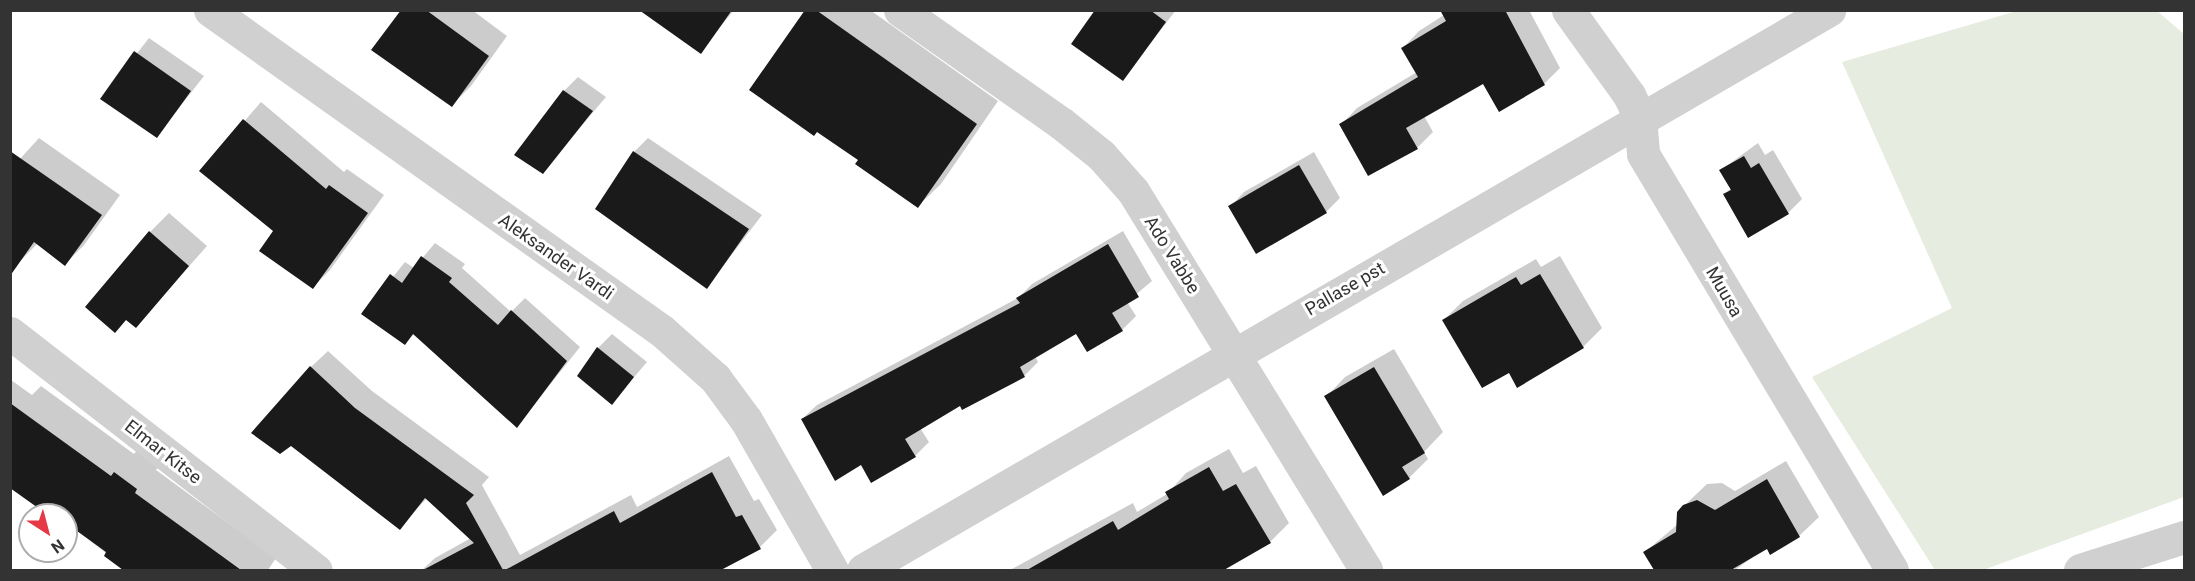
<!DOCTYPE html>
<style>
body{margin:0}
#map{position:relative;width:2195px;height:581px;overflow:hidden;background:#fff;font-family:Roboto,sans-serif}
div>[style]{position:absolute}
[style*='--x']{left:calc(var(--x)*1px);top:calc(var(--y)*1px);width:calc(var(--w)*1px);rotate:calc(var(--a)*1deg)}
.green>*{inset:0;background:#e6ecdf}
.shadow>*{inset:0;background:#0003}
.building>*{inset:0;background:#1a1a1a}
.minor>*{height:33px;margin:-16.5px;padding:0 16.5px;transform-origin:16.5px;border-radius:16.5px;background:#d0d0d0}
span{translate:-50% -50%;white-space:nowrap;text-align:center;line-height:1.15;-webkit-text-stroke:6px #fff;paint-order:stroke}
.street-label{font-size:18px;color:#333}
.frame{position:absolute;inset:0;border:12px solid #333;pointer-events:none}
.north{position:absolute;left:18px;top:503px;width:60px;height:60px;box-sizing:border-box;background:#fff;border:2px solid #adadad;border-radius:50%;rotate:144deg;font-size:16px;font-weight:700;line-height:24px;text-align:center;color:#333}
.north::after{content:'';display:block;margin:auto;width:21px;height:27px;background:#e63946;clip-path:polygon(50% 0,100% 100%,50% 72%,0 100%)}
</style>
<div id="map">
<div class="green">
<i style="clip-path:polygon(2017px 11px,2157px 11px,2184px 34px,2184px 497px,1983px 570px,1935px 570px,1812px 377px,1952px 308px,1842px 62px)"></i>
</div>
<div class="shadow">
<i style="clip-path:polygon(403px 10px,472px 10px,507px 36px,471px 86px,452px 105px)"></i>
<i style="clip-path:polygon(643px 10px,734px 10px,700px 52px)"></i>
<i style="clip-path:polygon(807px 10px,870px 10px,998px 101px,941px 184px,918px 206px,860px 159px)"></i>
<i style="clip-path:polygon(1097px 10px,1176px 10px,1123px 79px)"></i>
<i style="clip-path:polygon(1452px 10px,1529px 10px,1560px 68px,1544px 84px,1484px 82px,1424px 116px,1433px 132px,1417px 148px,1341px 125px,1357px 108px,1417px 72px,1403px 48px,1419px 31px)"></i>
<i style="clip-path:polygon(149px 38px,204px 76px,157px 136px,102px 98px)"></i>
<i style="clip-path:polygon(578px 77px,606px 97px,542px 172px,564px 91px)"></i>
<i style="clip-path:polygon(261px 102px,344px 172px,347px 169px,384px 195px,330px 270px,313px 287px,275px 230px,201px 171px)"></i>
<i style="clip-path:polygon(39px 138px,120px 195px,84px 245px,65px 264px,38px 243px,17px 264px,10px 170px)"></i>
<i style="clip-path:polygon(648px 138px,762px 215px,707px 287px,634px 152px)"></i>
<i style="clip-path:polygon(1758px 143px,1765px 155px,1773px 150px,1802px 199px,1788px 213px,1725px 194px,1731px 188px,1721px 170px)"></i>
<i style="clip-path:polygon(1314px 152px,1340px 198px,1326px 212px,1256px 252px,1230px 207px,1244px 192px)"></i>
<i style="clip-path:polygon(169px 213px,207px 246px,136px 326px,150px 232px)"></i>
<i style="clip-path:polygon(1123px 231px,1152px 281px,1127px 302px,1136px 316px,1122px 330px,1076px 332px,1035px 356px,1038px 362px,1024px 376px,961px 404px,920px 428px,929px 442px,915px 456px,862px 463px,802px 419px,817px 405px,1018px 298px,1032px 284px)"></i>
<i style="clip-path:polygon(435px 243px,465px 264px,462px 268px,511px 312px,525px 298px,580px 347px,517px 426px,415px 333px,405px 343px,363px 314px,405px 262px,414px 268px)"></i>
<i style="clip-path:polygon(1560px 256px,1602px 328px,1583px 347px,1444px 320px,1463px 301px,1536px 259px,1541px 267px)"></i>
<i style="clip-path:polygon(612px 334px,647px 362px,612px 403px,598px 348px)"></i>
<i style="clip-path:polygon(1394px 349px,1443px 432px,1424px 452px,1428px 459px,1409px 478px,1326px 397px,1345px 377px)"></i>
<i style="clip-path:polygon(328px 351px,372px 391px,489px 477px,482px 485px,520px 555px,631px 495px,637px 507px,729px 456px,754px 501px,759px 499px,777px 530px,760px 547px,718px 570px,422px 570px,435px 558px,471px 538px,427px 498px,399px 528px,311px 367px)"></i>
<i style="clip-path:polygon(11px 380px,32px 395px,41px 386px,134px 454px,137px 450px,159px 466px,156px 470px,276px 558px,268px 570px,128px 570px,66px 522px,66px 515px,50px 515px,10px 486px)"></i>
<i style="clip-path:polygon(1229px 449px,1243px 473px,1256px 466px,1289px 523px,1270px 542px,1221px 570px,1010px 570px,1133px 503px,1137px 512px,1167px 494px,1186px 473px)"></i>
<i style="clip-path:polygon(1786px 461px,1819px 517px,1799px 536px,1771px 553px,1767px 547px,1735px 570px,1656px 570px,1645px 552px,1678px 524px,1687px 503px,1707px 484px,1722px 483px,1735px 491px)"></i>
</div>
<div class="building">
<i style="clip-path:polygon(401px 10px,426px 10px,489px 56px,452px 107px,371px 50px)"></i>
<i style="clip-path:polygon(639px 10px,732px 10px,701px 54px)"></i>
<i style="clip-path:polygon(805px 10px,816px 10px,977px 124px,918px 208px,855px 164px,858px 160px,817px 132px,814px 136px,749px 90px)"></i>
<i style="clip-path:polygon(1095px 10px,1150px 10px,1166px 22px,1123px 81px,1071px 44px)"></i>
<i style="clip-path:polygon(1440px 10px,1505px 10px,1545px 85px,1499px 112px,1483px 84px,1406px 128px,1418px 149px,1368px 176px,1339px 124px,1418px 77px,1401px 48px,1446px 21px)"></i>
<i style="clip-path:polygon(134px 51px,191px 91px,157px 138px,100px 99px)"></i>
<i style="clip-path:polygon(563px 90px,593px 111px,543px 174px,514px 155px)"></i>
<i style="clip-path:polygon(243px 119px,326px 189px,329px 185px,368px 213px,313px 289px,259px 251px,273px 231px,199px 171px)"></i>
<i style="clip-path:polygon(10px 151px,102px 215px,65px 266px,34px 242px,10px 276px)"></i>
<i style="clip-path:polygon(633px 151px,749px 229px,707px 289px,595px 209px)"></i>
<i style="clip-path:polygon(1744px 156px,1751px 168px,1759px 163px,1789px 214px,1748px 238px,1723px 194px,1731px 190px,1719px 170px)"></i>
<i style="clip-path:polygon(1299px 165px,1327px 213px,1256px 254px,1228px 206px)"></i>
<i style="clip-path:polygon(149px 231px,189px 266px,136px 328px,126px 320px,115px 333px,85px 307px)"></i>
<i style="clip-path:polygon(1108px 244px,1139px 297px,1112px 313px,1123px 331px,1087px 352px,1076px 334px,1020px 367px,1025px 377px,962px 410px,960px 406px,905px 439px,916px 457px,871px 483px,861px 465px,835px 481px,801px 419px,1020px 303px,1016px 298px)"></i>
<i style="clip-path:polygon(421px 256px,452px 278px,449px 282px,498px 325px,511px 310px,567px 361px,517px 428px,413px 334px,405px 345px,361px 314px,390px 274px,402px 283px)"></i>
<i style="clip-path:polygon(1540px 274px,1584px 348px,1517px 388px,1509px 373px,1482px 388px,1442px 320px,1516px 277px,1521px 285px)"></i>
<i style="clip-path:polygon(597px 347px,634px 377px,612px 405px,577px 376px)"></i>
<i style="clip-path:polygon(310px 366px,355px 408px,474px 495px,466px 503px,503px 570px,423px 570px,474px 543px,425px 498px,400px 530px,291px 446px,280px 454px,251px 433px)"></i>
<i style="clip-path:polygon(1374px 367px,1425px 453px,1402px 467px,1410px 479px,1383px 496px,1324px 396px)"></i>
<i style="clip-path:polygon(10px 403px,111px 476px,114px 472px,137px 489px,135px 493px,241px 570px,123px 570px,104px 556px,106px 552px,66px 523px,66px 515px,48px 515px,10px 488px)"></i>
<i style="clip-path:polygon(1209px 467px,1223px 491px,1236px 484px,1271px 543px,1224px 570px,1027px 570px,1113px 521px,1118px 530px,1169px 499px,1165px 492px)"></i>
<i style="clip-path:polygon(712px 472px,736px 517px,742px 515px,761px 549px,721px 570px,505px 570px,614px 511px,620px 523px)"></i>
<i style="clip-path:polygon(1767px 479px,1800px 537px,1770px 555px,1767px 549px,1731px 570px,1654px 570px,1643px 552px,1676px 532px,1677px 512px,1683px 505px,1697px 500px,1715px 510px)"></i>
</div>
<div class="minor">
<i style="--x:210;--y:10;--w:554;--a:35.38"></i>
<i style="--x:662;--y:331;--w:71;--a:41.6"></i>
<i style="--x:715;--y:378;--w:52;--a:53.6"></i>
<i style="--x:746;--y:420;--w:173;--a:60.2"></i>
<i style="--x:900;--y:10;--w:197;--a:35.1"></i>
<i style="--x:1061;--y:123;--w:51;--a:38.7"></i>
<i style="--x:1101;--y:155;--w:48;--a:48.4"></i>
<i style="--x:1133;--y:191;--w:445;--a:58.4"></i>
<i style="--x:1568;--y:10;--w:105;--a:54.3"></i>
<i style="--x:1629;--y:95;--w:25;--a:64"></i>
<i style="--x:1640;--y:118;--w:36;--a:85"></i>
<i style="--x:1643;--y:154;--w:485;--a:59.1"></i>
<i style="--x:10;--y:333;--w:387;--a:37.8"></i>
<i style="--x:863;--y:570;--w:1117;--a:-30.1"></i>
<i style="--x:2080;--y:570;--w:109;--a:-17.6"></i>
</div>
<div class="street-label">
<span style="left:1172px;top:255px;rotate:58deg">Ado Vabbe</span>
<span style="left:556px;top:257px;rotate:35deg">Aleksander Vardi</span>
<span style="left:1345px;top:289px;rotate:-30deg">Pallase pst</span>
<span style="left:1724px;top:292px;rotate:60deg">Muusa</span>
<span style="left:163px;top:452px;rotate:38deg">Elmar Kitse</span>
</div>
<div class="frame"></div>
<div class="north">N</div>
</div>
